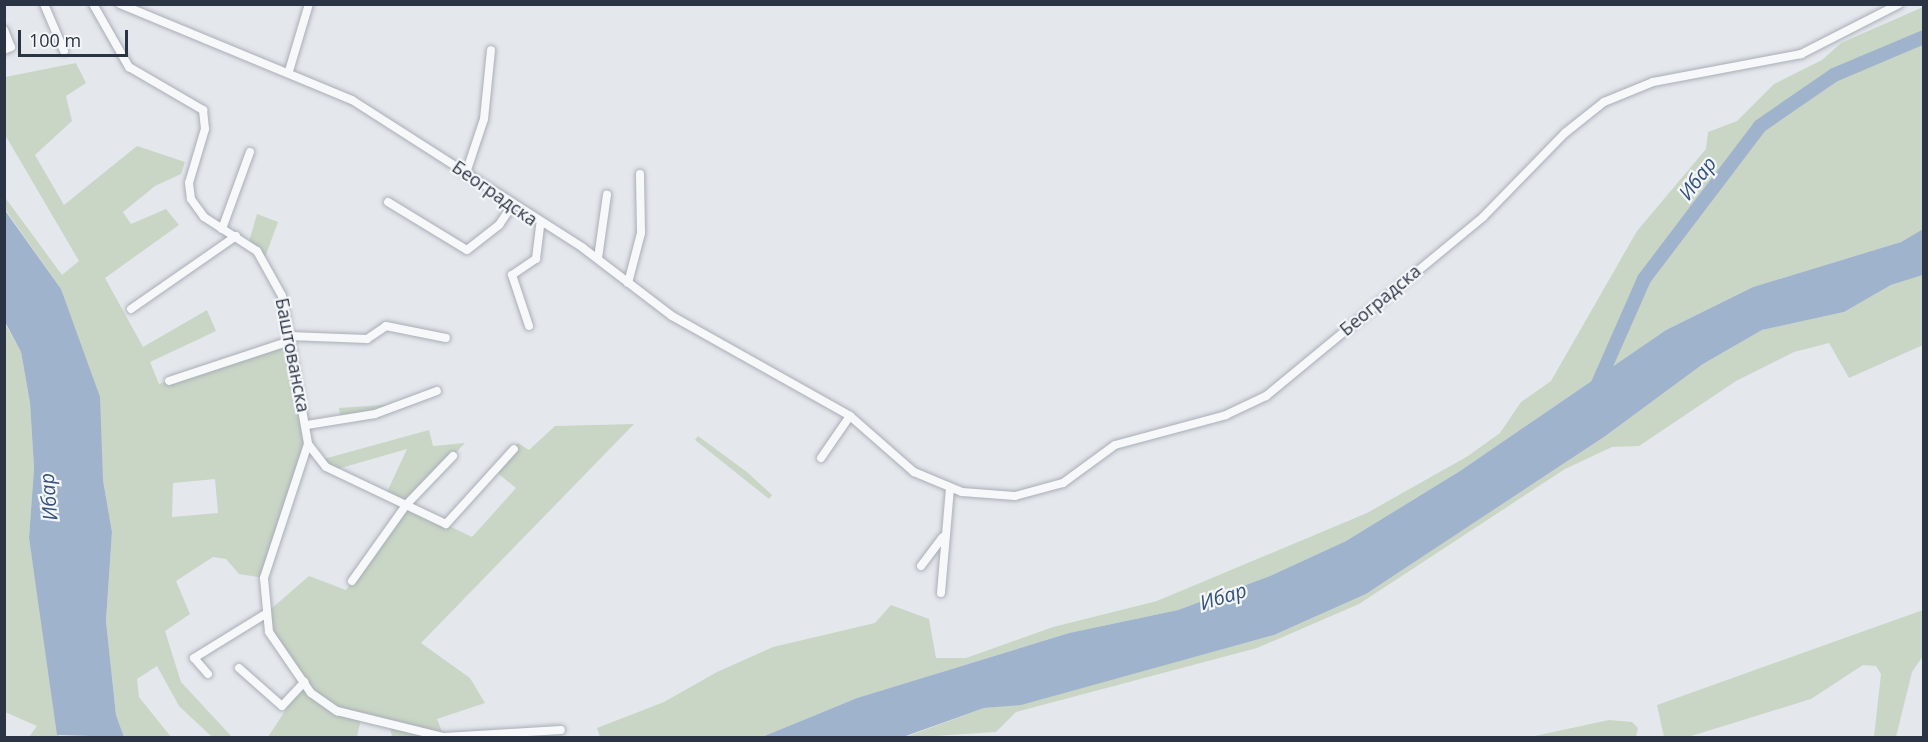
<!DOCTYPE html>
<meta charset="utf-8">
<style>
body{margin:0}
#map{position:relative;width:1928px;height:742px;overflow:hidden;background:#e4e7ec;font-family:"Open Sans",sans-serif}
div>[style]{position:absolute}
[style*='--x']{left:calc(var(--x)*1px);top:calc(var(--y)*1px);width:calc(var(--w)*1px);rotate:calc(var(--a)*1deg)}
.green>*{inset:0;background:#c9d6c5}
.water>*{inset:0;background:#9fb4cc}
.river>*{height:14px;margin:-7px;padding:0 7px;transform-origin:7px;border-radius:7px;background:#9fb4cc}
.roads{filter:drop-shadow(0 0 2px #a9aeb7) drop-shadow(0 0 2px #a9aeb7)}
.street>*{height:8px;margin:-4px;padding:0 4px;transform-origin:4px;border-radius:4px;background:#f7f8fa}
span{translate:-50% -50%;white-space:nowrap;text-align:center;line-height:1.15;-webkit-text-stroke:4.5px #f4f6f9;paint-order:stroke}
.street-label{font-size:18px;color:#2b3445}
.water-label{font-size:20px;color:#34527a;font-style:italic}
.frame{position:absolute;inset:0;border:6px solid #2b3445;pointer-events:none}
.scale{position:absolute;left:18px;top:30px;width:110px;height:27px;box-sizing:border-box;border:3px solid #2b3445;border-top:0;padding-left:8px;font-size:18px;line-height:21px;white-space:nowrap;color:#2b3445;-webkit-text-stroke:4px #f4f6f9;paint-order:stroke}
</style>
<div id="map">
<div class="green">
<i style="clip-path:polygon(1923px 7px,1923px 229px,1901px 242px,1753px 287px,1666px 330px,1460px 471px,1346px 541px,1270px 576px,1178px 610px,1069px 633px,857px 698px,762px 737px,600px 737px,597px 728px,664px 702px,717px 672px,773px 647px,875px 623px,891px 605px,929px 619px,936px 658px,966px 658px,1053px 627px,1157px 601px,1367px 513px,1468px 456px,1500px 433px,1521px 402px,1551px 381px,1637px 231px,1706px 149px,1708px 132px,1737px 121px,1774px 84px,1822px 60px,1841px 43px)"></i>
<i style="clip-path:polygon(evenodd,76px 63px,86px 83px,66px 96px,72px 121px,35px 155px,64px 205px,137px 146px,185px 162px,181px 174px,155px 186px,123px 212px,131px 224px,166px 209px,179px 225px,105px 278px,143px 347px,207px 310px,216px 331px,150px 362px,159px 384px,290px 341px,308px 444px,264px 578px,239px 574px,226px 559px,213px 557px,176px 581px,190px 614px,165px 631px,181px 682px,232px 737px,212px 737px,179px 706px,157px 666px,137px 679px,139px 697px,171px 737px,124px 737px,116px 715px,106px 621px,112px 532px,103px 480px,61px 289px,5px 209px,4px 196px,62px 275px,79px 261px,4px 133px,5px 77px,76px 63px,215px 479px,218px 513px,172px 517px,173px 483px,215px 479px)"></i>
<i style="clip-path:polygon(257px 214px,278px 222px,264px 260px,248px 245px)"></i>
<i style="clip-path:polygon(1923px 275px,1923px 345px,1849px 378px,1829px 343px,1794px 352px,1736px 381px,1639px 446px,1612px 447px,1565px 469px,1359px 604px,1257px 648px,1016px 712px,996px 732px,903px 738px,984px 708px,1021px 704px,1274px 635px,1366px 594px,1604px 437px,1703px 364px,1762px 330px,1844px 312px,1891px 285px)"></i>
<i style="clip-path:polygon(4px 322px,21px 352px,30px 403px,34px 468px,29px 538px,59px 737px,29px 737px,37px 726px,5px 712px)"></i>
<i style="clip-path:polygon(397px 404px,341px 421px,339px 408px)"></i>
<i style="clip-path:polygon(634px 424px,421px 643px,470px 678px,485px 703px,437px 719px,444px 737px,392px 737px,390px 727px,361px 719px,357px 737px,268px 737px,304px 682px,264px 615px,309px 576px,346px 590px,406px 505px,387px 492px,407px 449px,334px 470px,320px 460px,429px 430px,433px 446px,465px 443px,406px 505px,472px 537px,516px 488px,495px 471px,518px 443px,529px 450px,555px 426px)"></i>
<i style="clip-path:polygon(698px 436px,747px 472px,772px 495px,769px 499px,695px 440px)"></i>
<i style="clip-path:polygon(1923px 610px,1923px 656px,1912px 672px,1896px 737px,1874px 737px,1881px 674px,1876px 666px,1863px 665px,1811px 699px,1688px 737px,1664px 737px,1657px 705px)"></i>
<i style="clip-path:polygon(1609px 720px,1632px 722px,1638px 728px,1636px 737px,1530px 737px)"></i>
</div>
<div class="water">
<i style="clip-path:polygon(4px 209px,61px 289px,100px 397px,103px 480px,112px 532px,106px 621px,116px 715px,124px 737px,57px 735px,29px 538px,34px 468px,30px 403px,21px 352px,5px 322px)"></i>
<i style="clip-path:polygon(1923px 229px,1923px 275px,1891px 285px,1844px 312px,1762px 330px,1703px 364px,1604px 437px,1366px 594px,1274px 635px,1021px 705px,984px 708px,903px 737px,762px 737px,857px 698px,1069px 633px,1178px 610px,1270px 576px,1346px 541px,1460px 471px,1666px 330px,1753px 287px,1901px 242px)"></i>
</div>
<div class="river">
<i style="--x:1596;--y:388;--w:119;--a:-66.2"></i>
<i style="--x:1644;--y:279;--w:192;--a:-52.8"></i>
<i style="--x:1760;--y:126;--w:90;--a:-34.6"></i>
<i style="--x:1834;--y:75;--w:98;--a:-22.9"></i>
</div>
<div class="roads">
<div class="street">
<i style="--x:44;--y:4;--w:51;--a:66.9"></i>
<i style="--x:93;--y:4;--w:73;--a:60.3"></i>
<i style="--x:129;--y:67;--w:86;--a:30.2"></i>
<i style="--x:203;--y:110;--w:19;--a:84"></i>
<i style="--x:205;--y:129;--w:56;--a:106.5"></i>
<i style="--x:189;--y:183;--w:16;--a:83"></i>
<i style="--x:191;--y:199;--w:22;--a:54"></i>
<i style="--x:204;--y:217;--w:63;--a:32.7"></i>
<i style="--x:257;--y:251;--w:51;--a:60.9"></i>
<i style="--x:282;--y:296;--w:150;--a:80"></i>
<i style="--x:308;--y:444;--w:141;--a:108.2"></i>
<i style="--x:264;--y:578;--w:54;--a:84.7"></i>
<i style="--x:269;--y:632;--w:74;--a:55.5"></i>
<i style="--x:311;--y:693;--w:32;--a:35"></i>
<i style="--x:337;--y:711;--w:110;--a:13.7"></i>
<i style="--x:444;--y:737;--w:117;--a:-3.4"></i>
<i style="--x:120;--y:4;--w:251;--a:22.5"></i>
<i style="--x:352;--y:100;--w:274;--a:32.6"></i>
<i style="--x:583;--y:248;--w:112;--a:37.4"></i>
<i style="--x:672;--y:316;--w:204;--a:29.3"></i>
<i style="--x:850;--y:416;--w:85;--a:41.2"></i>
<i style="--x:914;--y:472;--w:52;--a:22.6"></i>
<i style="--x:962;--y:492;--w:53;--a:4.3"></i>
<i style="--x:1015;--y:496;--w:50;--a:-15.2"></i>
<i style="--x:1063;--y:483;--w:64;--a:-36.2"></i>
<i style="--x:1115;--y:445;--w:115;--a:-15.1"></i>
<i style="--x:1226;--y:415;--w:44;--a:-25.4"></i>
<i style="--x:1266;--y:396;--w:281;--a:-39.5"></i>
<i style="--x:1483;--y:217;--w:117;--a:-45.7"></i>
<i style="--x:1565;--y:133;--w:50;--a:-38.5"></i>
<i style="--x:1604;--y:102;--w:53;--a:-22.2"></i>
<i style="--x:1653;--y:82;--w:151;--a:-10.7"></i>
<i style="--x:1801;--y:54;--w:110;--a:-27"></i>
<i style="--x:4;--y:30;--w:18;--a:68"></i>
<i style="--x:11;--y:47;--w:8;--a:157"></i>
<i style="--x:289;--y:71;--w:70;--a:-73.4"></i>
<i style="--x:466;--y:173;--w:57;--a:-71.6"></i>
<i style="--x:484;--y:119;--w:69;--a:-84.2"></i>
<i style="--x:388;--y:202;--w:92;--a:31.3"></i>
<i style="--x:467;--y:250;--w:41;--a:-38"></i>
<i style="--x:499;--y:225;--w:23;--a:-56"></i>
<i style="--x:222;--y:229;--w:82;--a:-70"></i>
<i style="--x:598;--y:258;--w:64;--a:-81.9"></i>
<i style="--x:628;--y:283;--w:52;--a:-75.4"></i>
<i style="--x:641;--y:233;--w:59;--a:-91"></i>
<i style="--x:131;--y:309;--w:128;--a:-34.8"></i>
<i style="--x:529;--y:326;--w:54;--a:-108.4"></i>
<i style="--x:512;--y:275;--w:29;--a:-34"></i>
<i style="--x:536;--y:259;--w:34;--a:-83"></i>
<i style="--x:289;--y:336;--w:78;--a:2.2"></i>
<i style="--x:367;--y:339;--w:23;--a:-34"></i>
<i style="--x:386;--y:326;--w:61;--a:11.3"></i>
<i style="--x:169;--y:381;--w:127;--a:-18.3"></i>
<i style="--x:307;--y:425;--w:69;--a:-9.2"></i>
<i style="--x:375;--y:414;--w:66;--a:-20.4"></i>
<i style="--x:308;--y:444;--w:29;--a:52"></i>
<i style="--x:326;--y:467;--w:133;--a:25.4"></i>
<i style="--x:446;--y:524;--w:101;--a:-47.8"></i>
<i style="--x:821;--y:458;--w:51;--a:-55.4"></i>
<i style="--x:921;--y:566;--w:36;--a:-53"></i>
<i style="--x:352;--y:581;--w:93;--a:-54.6"></i>
<i style="--x:406;--y:505;--w:68;--a:-46.2"></i>
<i style="--x:941;--y:593;--w:105;--a:-85.1"></i>
<i style="--x:239;--y:668;--w:57;--a:41.5"></i>
<i style="--x:282;--y:706;--w:33;--a:-47"></i>
<i style="--x:208;--y:674;--w:21;--a:-131"></i>
<i style="--x:194;--y:658;--w:82;--a:-31.6"></i>
</div>
</div>
<div class="street-label">
<span style="left:495px;top:193px;rotate:35deg">Београдска</span>
<span style="left:1380px;top:300px;rotate:-40deg">Београдска</span>
<span style="left:293px;top:355px;rotate:79deg">Баштованска</span>
</div>
<div class="water-label">
<span style="left:1697px;top:178px;rotate:-53deg">Ибар</span>
<span style="left:48px;top:497px;rotate:-95deg">Ибар</span>
<span style="left:1223px;top:596px;rotate:-17deg">Ибар</span>
</div>
<div class="frame"></div>
<div class="scale">100 m</div>
</div>
